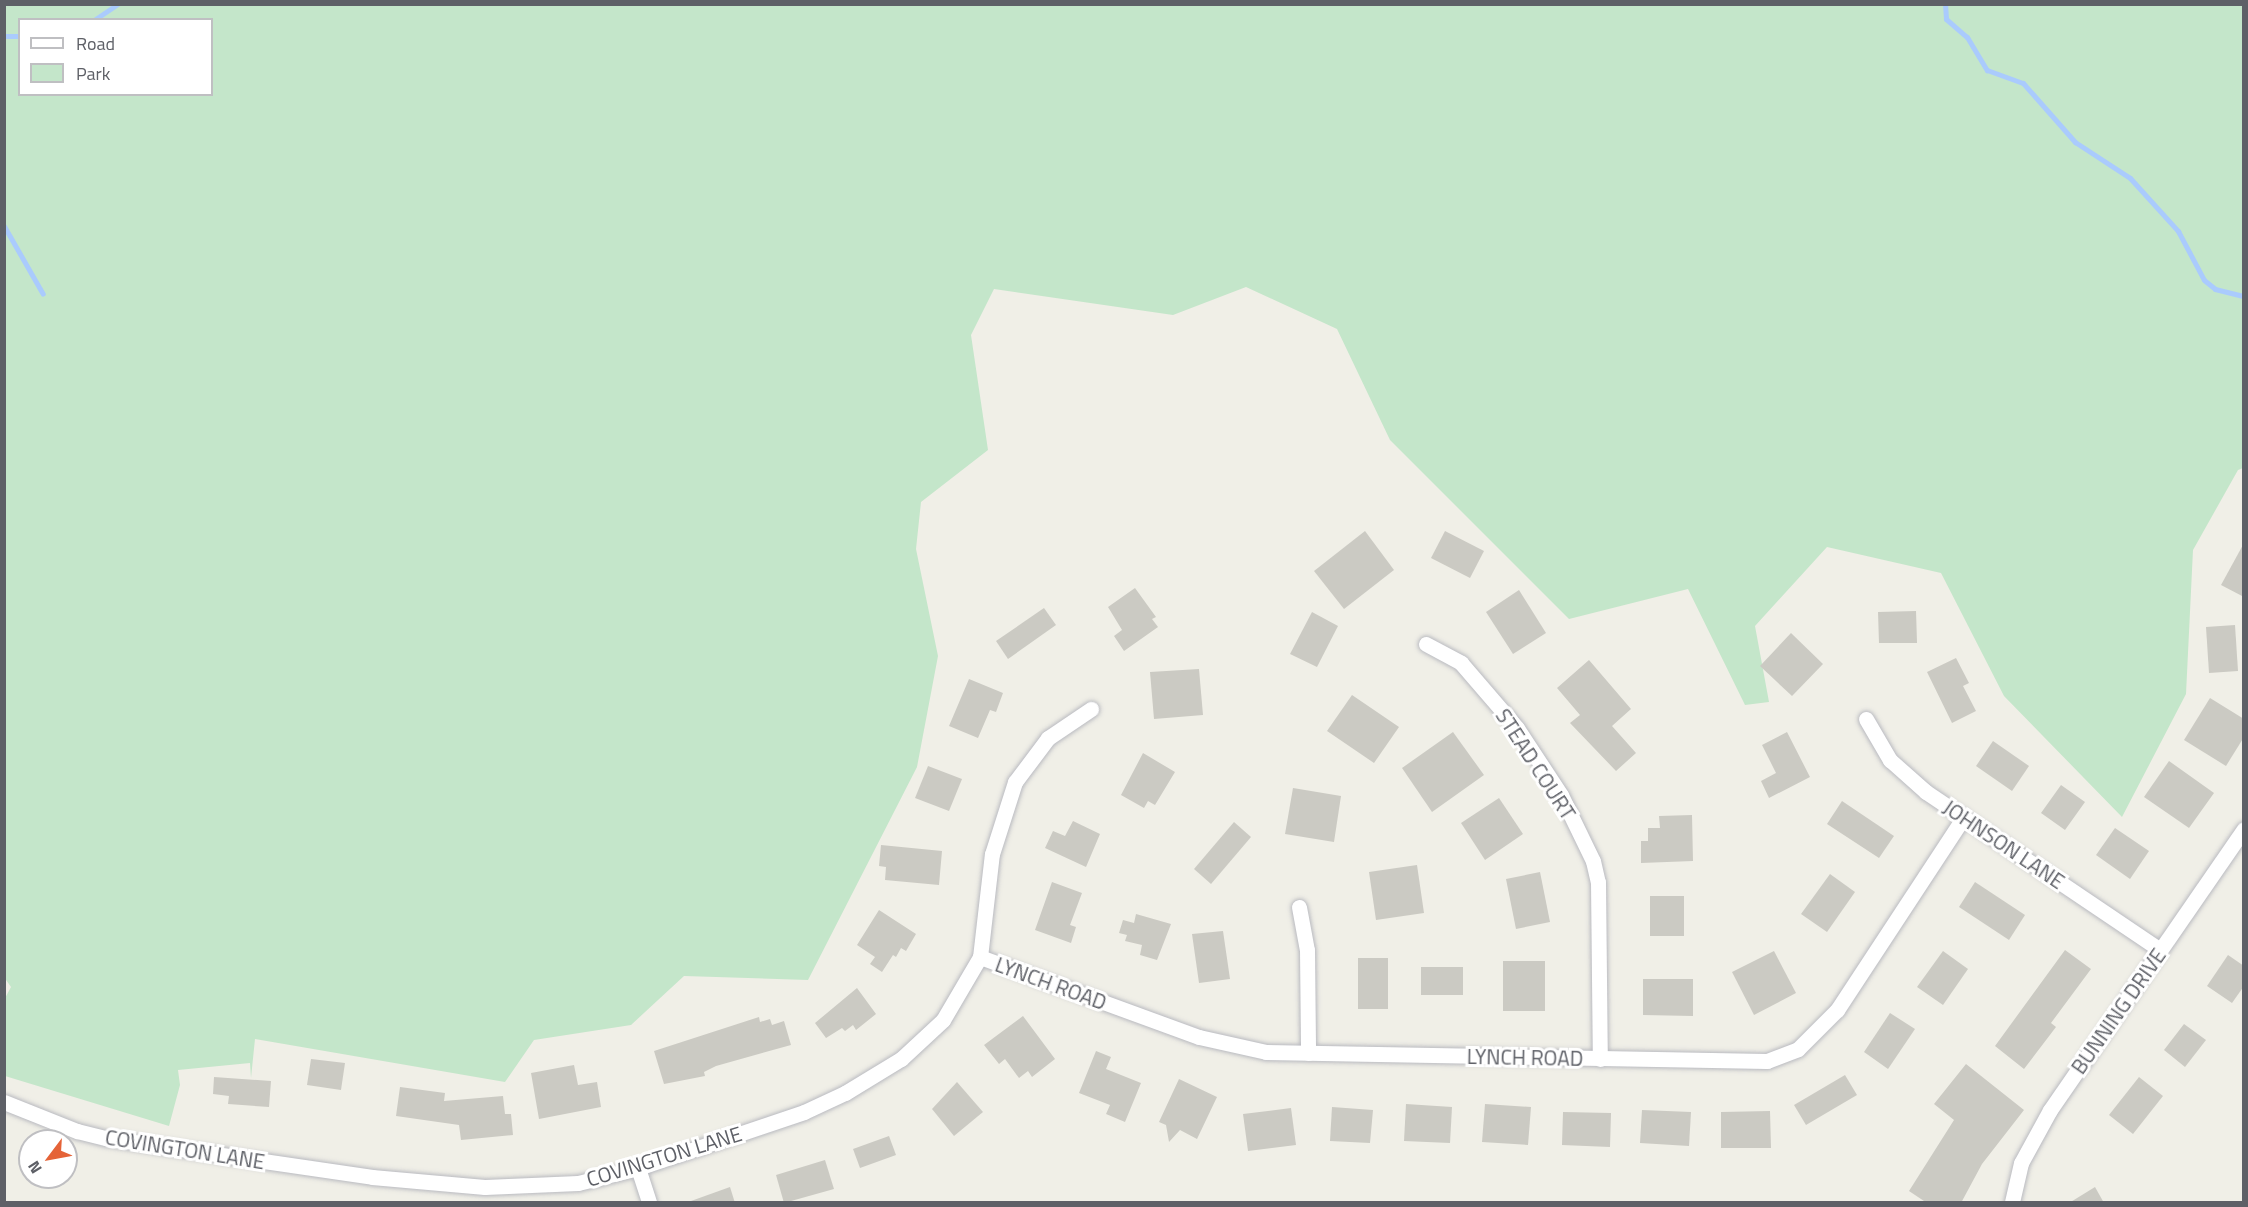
<!DOCTYPE html>
<style>
body{margin:0}
#map{position:relative;width:2248px;height:1207px;overflow:hidden;background:#f0efe7;font-family:"Titillium Web",sans-serif}
div>[style]{position:absolute}
[style*='--x']{left:calc(var(--x)*1px);top:calc(var(--y)*1px);width:calc(var(--w)*1px);rotate:calc(var(--a)*1deg)}
.green>*{inset:0;background:#c4e6ca}
.stream>*{height:5px;margin:-2.5px;padding:0 2.5px;transform-origin:2.5px;border-radius:2.5px;background:#aacbfd}
.building>*{inset:0;background:#cbcac3}
.roads{filter:drop-shadow(0 0 2px #b9bac0) drop-shadow(0 0 2px #b9bac0)}
.minor>*{height:15px;margin:-7.5px;padding:0 7.5px;transform-origin:7.5px;border-radius:7.5px;background:#fff}
span{translate:-50% -50%;white-space:nowrap;text-align:center;line-height:1.15;-webkit-text-stroke:6px #fff;paint-order:stroke}
.street-label{font-size:21px;color:#5e6067}
.frame{position:absolute;inset:0;border:6px solid #5e6067;pointer-events:none}
.legend{position:absolute;left:18px;top:18px;width:195px;height:78px;box-sizing:border-box;background:#fff;border:2px solid #bfbfc2;margin:0;padding:8px 10px;list-style:none;font-size:18px;color:#5e6067}
.legend li{display:flex;align-items:center;gap:12px;height:30px}
.legend b{width:30px;border:2px solid #bfbfc2}
.north{position:absolute;left:18px;top:1129px;width:60px;height:60px;box-sizing:border-box;background:#fff;border:2px solid #bfbfc2;border-radius:50%;rotate:238deg;font-size:16px;font-weight:700;line-height:24px;text-align:center;color:#5e6067}
.north::after{content:'';display:block;margin:auto;width:21px;height:27px;background:#e56338;clip-path:polygon(50% 0,100% 100%,50% 72%,0 100%)}
</style>
<div id="map">
<div class="green">
<i style="clip-path:polygon(evenodd,5px 5px,2243px 5px,2243px 468px,2238px 470px,2193px 550px,2186px 694px,2122px 817px,2004px 696px,1941px 573px,1827px 547px,1755px 626px,1769px 702px,1745px 705px,1688px 589px,1569px 619px,1390px 440px,1337px 329px,1246px 287px,1173px 315px,994px 289px,971px 335px,988px 450px,921px 502px,916px 549px,938px 656px,917px 767px,808px 980px,684px 976px,631px 1025px,534px 1040px,505px 1082px,255px 1039px,251px 1078px,250px 1063px,178px 1070px,180px 1085px,169px 1126px,5px 1076px,4px 1000px,11px 987px,4px 977px,5px 5px,20px 20px,212px 20px,212px 94px,20px 94px,20px 20px)"></i>
</div>
<div class="stream">
<i style="--x:1945;--y:4;--w:15;--a:86"></i>
<i style="--x:1946;--y:19;--w:28;--a:41"></i>
<i style="--x:1967;--y:37;--w:39;--a:59"></i>
<i style="--x:1987;--y:70;--w:38;--a:20"></i>
<i style="--x:2023;--y:83;--w:79;--a:48.6"></i>
<i style="--x:2075;--y:142;--w:66;--a:33.2"></i>
<i style="--x:2130;--y:178;--w:72;--a:47.8"></i>
<i style="--x:2178;--y:231;--w:55;--a:62"></i>
<i style="--x:2204;--y:280;--w:14;--a:39"></i>
<i style="--x:2215;--y:289;--w:30;--a:14"></i>
<i style="--x:94;--y:20;--w:29;--a:-34"></i>
<i style="--x:4;--y:36;--w:16;--a:0"></i>
<i style="--x:4;--y:226;--w:78;--a:60.2"></i>
</div>
<div class="building">
<i style="clip-path:polygon(1365px 531px,1394px 570px,1344px 609px,1314px 571px)"></i>
<i style="clip-path:polygon(1445px 531px,1484px 551px,1470px 578px,1431px 558px)"></i>
<i style="clip-path:polygon(2244px 543px,2244px 597px,2221px 585px)"></i>
<i style="clip-path:polygon(1135px 588px,1156px 617px,1152px 619px,1158px 627px,1124px 651px,1114px 636px,1122px 630px,1108px 607px)"></i>
<i style="clip-path:polygon(1519px 590px,1546px 633px,1513px 654px,1486px 612px)"></i>
<i style="clip-path:polygon(1044px 608px,1056px 625px,1008px 659px,996px 641px)"></i>
<i style="clip-path:polygon(1916px 611px,1917px 643px,1879px 643px,1878px 612px)"></i>
<i style="clip-path:polygon(1312px 612px,1338px 626px,1317px 667px,1290px 654px)"></i>
<i style="clip-path:polygon(2235px 625px,2238px 671px,2209px 673px,2206px 627px)"></i>
<i style="clip-path:polygon(1791px 633px,1823px 664px,1792px 696px,1760px 666px)"></i>
<i style="clip-path:polygon(1956px 658px,1969px 683px,1963px 686px,1976px 711px,1952px 723px,1927px 672px)"></i>
<i style="clip-path:polygon(1589px 660px,1631px 709px,1612px 726px,1636px 753px,1616px 771px,1570px 723px,1580px 715px,1557px 688px)"></i>
<i style="clip-path:polygon(1199px 669px,1203px 715px,1154px 719px,1150px 672px)"></i>
<i style="clip-path:polygon(969px 679px,1003px 693px,996px 712px,990px 710px,978px 738px,949px 726px)"></i>
<i style="clip-path:polygon(1352px 695px,1399px 727px,1374px 763px,1327px 731px)"></i>
<i style="clip-path:polygon(2210px 698px,2244px 719px,2244px 737px,2226px 766px,2184px 740px)"></i>
<i style="clip-path:polygon(1453px 732px,1484px 775px,1432px 812px,1402px 768px)"></i>
<i style="clip-path:polygon(1787px 732px,1810px 777px,1769px 798px,1761px 781px,1776px 773px,1762px 745px)"></i>
<i style="clip-path:polygon(1993px 741px,2029px 766px,2012px 791px,1976px 766px)"></i>
<i style="clip-path:polygon(1143px 753px,1175px 772px,1155px 805px,1148px 801px,1144px 808px,1121px 795px)"></i>
<i style="clip-path:polygon(2169px 761px,2214px 793px,2189px 828px,2144px 797px)"></i>
<i style="clip-path:polygon(928px 766px,962px 779px,949px 811px,915px 798px)"></i>
<i style="clip-path:polygon(2061px 785px,2085px 802px,2065px 830px,2041px 813px)"></i>
<i style="clip-path:polygon(1293px 788px,1341px 796px,1334px 842px,1285px 834px)"></i>
<i style="clip-path:polygon(1499px 798px,1523px 834px,1485px 860px,1461px 823px)"></i>
<i style="clip-path:polygon(1842px 801px,1894px 836px,1879px 858px,1827px 824px)"></i>
<i style="clip-path:polygon(1692px 815px,1693px 861px,1641px 863px,1641px 841px,1648px 841px,1648px 828px,1660px 828px,1659px 816px)"></i>
<i style="clip-path:polygon(1073px 821px,1100px 834px,1086px 867px,1045px 848px,1053px 831px,1065px 836px)"></i>
<i style="clip-path:polygon(1234px 822px,1251px 837px,1211px 884px,1194px 869px)"></i>
<i style="clip-path:polygon(2115px 828px,2149px 851px,2130px 879px,2096px 855px)"></i>
<i style="clip-path:polygon(881px 845px,942px 851px,939px 885px,885px 880px,886px 867px,879px 866px)"></i>
<i style="clip-path:polygon(1417px 865px,1424px 913px,1376px 920px,1369px 872px)"></i>
<i style="clip-path:polygon(1540px 872px,1550px 922px,1516px 929px,1506px 879px)"></i>
<i style="clip-path:polygon(1830px 874px,1855px 892px,1827px 932px,1801px 914px)"></i>
<i style="clip-path:polygon(1052px 882px,1082px 893px,1070px 925px,1076px 927px,1071px 943px,1035px 930px)"></i>
<i style="clip-path:polygon(1975px 882px,2025px 915px,2009px 940px,1959px 907px)"></i>
<i style="clip-path:polygon(1650px 896px,1684px 896px,1684px 936px,1650px 936px)"></i>
<i style="clip-path:polygon(879px 910px,916px 934px,906px 951px,901px 948px,896px 957px,893px 955px,882px 972px,870px 964px,875px 957px,857px 945px)"></i>
<i style="clip-path:polygon(1136px 914px,1171px 924px,1157px 960px,1140px 955px,1142px 945px,1125px 941px,1127px 935px,1119px 933px,1123px 920px,1134px 923px)"></i>
<i style="clip-path:polygon(1223px 931px,1230px 979px,1199px 983px,1192px 934px)"></i>
<i style="clip-path:polygon(2065px 950px,2091px 969px,2051px 1023px,2056px 1027px,2024px 1069px,1995px 1046px)"></i>
<i style="clip-path:polygon(1774px 951px,1796px 993px,1754px 1015px,1732px 972px)"></i>
<i style="clip-path:polygon(1943px 951px,1968px 969px,1943px 1005px,1917px 987px)"></i>
<i style="clip-path:polygon(2228px 955px,2244px 966px,2244px 986px,2232px 1003px,2207px 986px)"></i>
<i style="clip-path:polygon(1358px 958px,1388px 958px,1388px 1009px,1358px 1009px)"></i>
<i style="clip-path:polygon(1503px 961px,1545px 961px,1545px 1011px,1503px 1011px)"></i>
<i style="clip-path:polygon(1421px 967px,1463px 967px,1463px 995px,1421px 995px)"></i>
<i style="clip-path:polygon(1643px 979px,1693px 979px,1693px 1016px,1643px 1015px)"></i>
<i style="clip-path:polygon(857px 988px,876px 1014px,856px 1030px,853px 1025px,845px 1031px,842px 1028px,826px 1038px,815px 1023px)"></i>
<i style="clip-path:polygon(1890px 1013px,1915px 1029px,1888px 1069px,1864px 1052px)"></i>
<i style="clip-path:polygon(1023px 1016px,1055px 1059px,1032px 1077px,1028px 1071px,1019px 1078px,1005px 1059px,999px 1064px,984px 1045px)"></i>
<i style="clip-path:polygon(759px 1017px,760px 1022px,770px 1019px,772px 1025px,784px 1021px,791px 1045px,716px 1066px,704px 1072px,705px 1076px,664px 1084px,654px 1051px)"></i>
<i style="clip-path:polygon(2184px 1024px,2206px 1040px,2185px 1067px,2164px 1050px)"></i>
<i style="clip-path:polygon(1096px 1051px,1111px 1057px,1106px 1069px,1141px 1083px,1125px 1122px,1106px 1114px,1110px 1105px,1079px 1093px)"></i>
<i style="clip-path:polygon(311px 1059px,345px 1063px,341px 1090px,307px 1085px)"></i>
<i style="clip-path:polygon(1966px 1064px,2024px 1110px,1982px 1164px,1961px 1203px,1927px 1203px,1909px 1191px,1954px 1120px,1934px 1104px)"></i>
<i style="clip-path:polygon(574px 1065px,578px 1085px,597px 1082px,601px 1107px,539px 1119px,531px 1073px)"></i>
<i style="clip-path:polygon(1845px 1075px,1857px 1095px,1806px 1125px,1794px 1105px)"></i>
<i style="clip-path:polygon(214px 1077px,271px 1081px,269px 1107px,228px 1104px,229px 1096px,213px 1094px)"></i>
<i style="clip-path:polygon(2139px 1077px,2163px 1096px,2133px 1134px,2109px 1115px)"></i>
<i style="clip-path:polygon(1179px 1079px,1217px 1097px,1197px 1139px,1180px 1130px,1169px 1142px,1166px 1125px,1159px 1122px)"></i>
<i style="clip-path:polygon(957px 1082px,983px 1112px,954px 1136px,932px 1109px)"></i>
<i style="clip-path:polygon(400px 1087px,445px 1093px,444px 1101px,503px 1096px,505px 1114px,511px 1114px,513px 1135px,461px 1140px,459px 1125px,396px 1116px)"></i>
<i style="clip-path:polygon(1406px 1104px,1452px 1107px,1450px 1143px,1404px 1141px)"></i>
<i style="clip-path:polygon(1485px 1104px,1531px 1107px,1528px 1145px,1482px 1142px)"></i>
<i style="clip-path:polygon(1332px 1107px,1373px 1110px,1370px 1143px,1330px 1141px)"></i>
<i style="clip-path:polygon(1291px 1108px,1296px 1145px,1248px 1151px,1243px 1114px)"></i>
<i style="clip-path:polygon(1642px 1110px,1691px 1112px,1689px 1146px,1640px 1143px)"></i>
<i style="clip-path:polygon(1770px 1111px,1771px 1148px,1721px 1148px,1721px 1112px)"></i>
<i style="clip-path:polygon(1563px 1112px,1611px 1113px,1610px 1147px,1562px 1145px)"></i>
<i style="clip-path:polygon(889px 1136px,896px 1155px,860px 1168px,853px 1149px)"></i>
<i style="clip-path:polygon(825px 1160px,834px 1189px,784px 1203px,776px 1175px)"></i>
<i style="clip-path:polygon(730px 1187px,735px 1203px,692px 1203px,691px 1201px)"></i>
<i style="clip-path:polygon(2095px 1187px,2104px 1203px,2069px 1203px)"></i>
</div>
<div class="roads">
<div class="minor">
<i style="--x:1426;--y:644;--w:40;--a:28"></i>
<i style="--x:1461;--y:663;--w:86;--a:49.3"></i>
<i style="--x:1517;--y:728;--w:80;--a:56.7"></i>
<i style="--x:1561;--y:795;--w:73;--a:64.1"></i>
<i style="--x:1593;--y:861;--w:22;--a:77"></i>
<i style="--x:1598;--y:882;--w:177;--a:89.4"></i>
<i style="--x:1866;--y:719;--w:48;--a:59.7"></i>
<i style="--x:1890;--y:760;--w:48;--a:41.6"></i>
<i style="--x:1926;--y:792;--w:282;--a:34"></i>
<i style="--x:1299;--y:907;--w:44;--a:79.5"></i>
<i style="--x:1307;--y:950;--w:103;--a:89.4"></i>
<i style="--x:980;--y:957;--w:233;--a:20.1"></i>
<i style="--x:1199;--y:1037;--w:69;--a:12.6"></i>
<i style="--x:1266;--y:1052;--w:501;--a:1.03"></i>
<i style="--x:1767;--y:1061;--w:33;--a:-21"></i>
<i style="--x:1798;--y:1049;--w:55;--a:-45"></i>
<i style="--x:1837;--y:1010;--w:231;--a:-56.7"></i>
<i style="--x:4;--y:1102;--w:79;--a:21.7"></i>
<i style="--x:77;--y:1131;--w:30;--a:14"></i>
<i style="--x:106;--y:1138;--w:269;--a:8.3"></i>
<i style="--x:372;--y:1177;--w:113;--a:5.1"></i>
<i style="--x:485;--y:1187;--w:93;--a:-2.5"></i>
<i style="--x:578;--y:1183;--w:62;--a:-14"></i>
<i style="--x:638;--y:1168;--w:175;--a:-18.6"></i>
<i style="--x:804;--y:1112;--w:45;--a:-24.9"></i>
<i style="--x:845;--y:1093;--w:66;--a:-31.3"></i>
<i style="--x:901;--y:1059;--w:57;--a:-42.9"></i>
<i style="--x:943;--y:1020;--w:73;--a:-59.6"></i>
<i style="--x:980;--y:957;--w:104;--a:-83.4"></i>
<i style="--x:992;--y:854;--w:76;--a:-72.3"></i>
<i style="--x:1015;--y:782;--w:55;--a:-53.1"></i>
<i style="--x:1048;--y:738;--w:52;--a:-34"></i>
<i style="--x:638;--y:1168;--w:36;--a:72"></i>
<i style="--x:2012;--y:1202;--w:40;--a:-77"></i>
<i style="--x:2021;--y:1163;--w:60;--a:-61.3"></i>
<i style="--x:2050;--y:1110;--w:341;--a:-55.4"></i>
</div>
</div>
<div class="street-label">
<span style="left:1536px;top:764px;rotate:57deg">STEAD COURT</span>
<span style="left:2004px;top:844px;rotate:34deg">JOHNSON LANE</span>
<span style="left:1051px;top:983px;rotate:20deg">LYNCH ROAD</span>
<span style="left:2118px;top:1011px;rotate:-55deg">BUNNING DRIVE</span>
<span style="left:1525px;top:1057px;rotate:1deg">LYNCH ROAD</span>
<span style="left:185px;top:1149px;rotate:9deg">COVINGTON LANE</span>
<span style="left:664px;top:1156px;rotate:-17deg">COVINGTON LANE</span>
</div>
<div class="frame"></div>
<ul class="legend">
<li><b style="height:8px;background:#fff"></b>Road</li>
<li><b style="height:16px;background:#c4e6ca"></b>Park</li>
</ul>
<div class="north">N</div>
</div>
